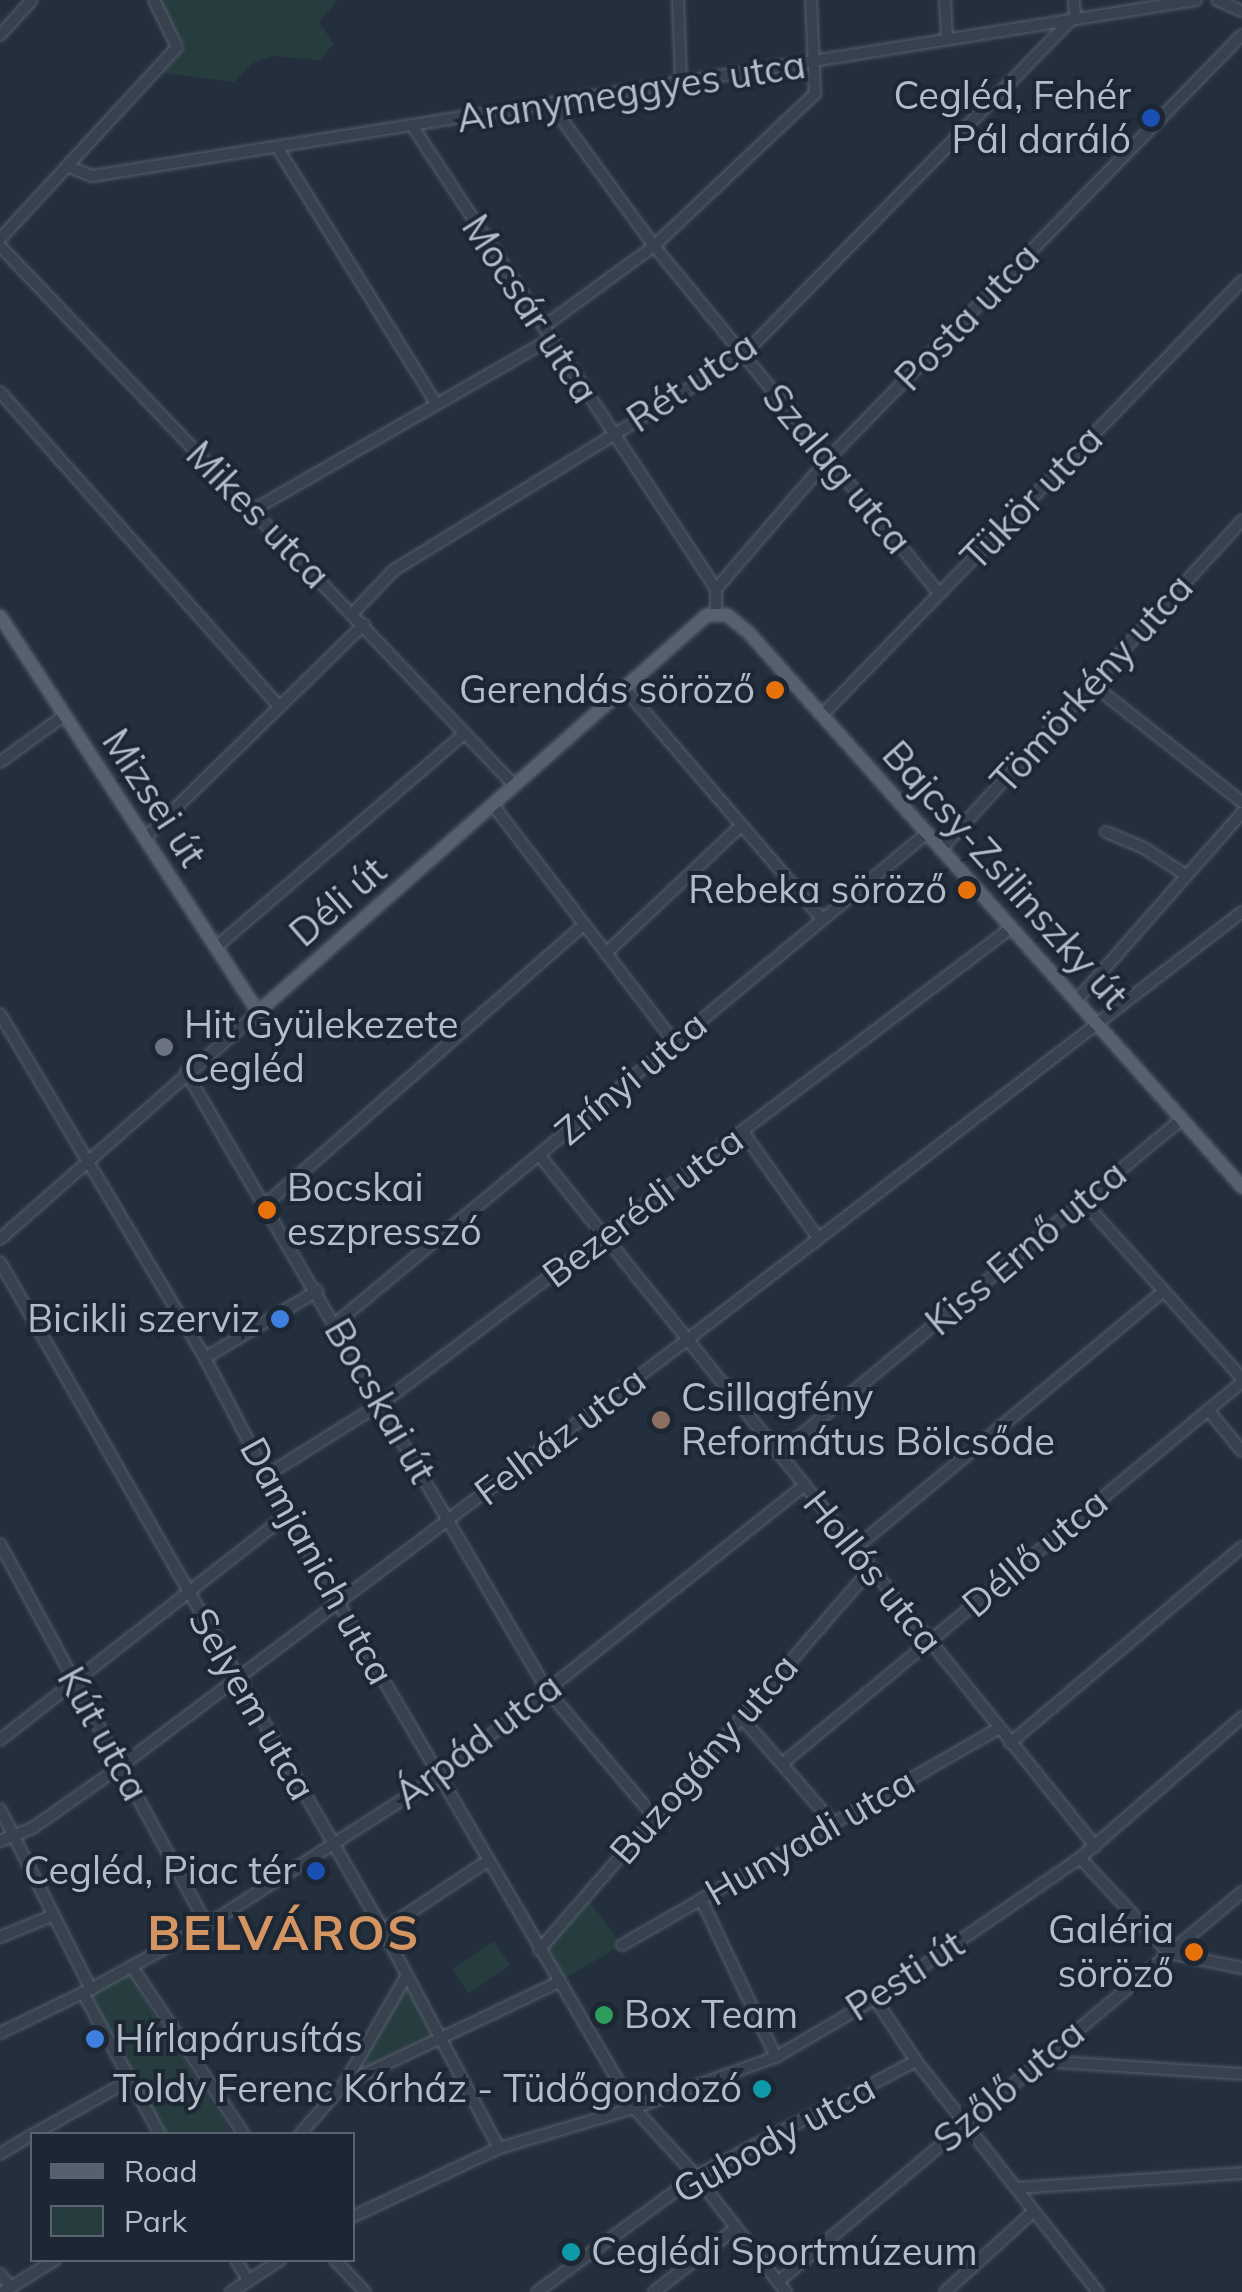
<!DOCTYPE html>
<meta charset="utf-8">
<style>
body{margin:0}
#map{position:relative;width:1242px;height:2292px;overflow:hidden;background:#242f3e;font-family:Mulish,sans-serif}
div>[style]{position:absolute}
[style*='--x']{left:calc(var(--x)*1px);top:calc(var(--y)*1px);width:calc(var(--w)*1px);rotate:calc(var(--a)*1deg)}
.green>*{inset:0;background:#263c3f}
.roads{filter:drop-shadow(0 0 2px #565f6c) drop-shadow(0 0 2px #565f6c)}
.minor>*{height:10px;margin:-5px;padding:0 5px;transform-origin:5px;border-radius:5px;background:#38414e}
.major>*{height:12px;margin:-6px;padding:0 6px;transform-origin:6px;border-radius:6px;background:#56606e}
.dots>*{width:28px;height:28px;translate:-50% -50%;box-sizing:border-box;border:5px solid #1d2633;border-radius:50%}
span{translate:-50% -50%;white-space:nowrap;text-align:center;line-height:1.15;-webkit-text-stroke:8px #1d2633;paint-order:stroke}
.street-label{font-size:38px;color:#b4bcc9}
.poi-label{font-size:38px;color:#b4bcc9}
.right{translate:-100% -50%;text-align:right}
.left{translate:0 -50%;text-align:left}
.district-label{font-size:48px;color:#d59563;font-weight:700;letter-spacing:2.5px}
.legend{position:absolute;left:30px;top:2132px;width:325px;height:130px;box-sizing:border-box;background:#1d2633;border:2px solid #59626f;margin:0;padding:12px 18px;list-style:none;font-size:30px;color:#b4bcc9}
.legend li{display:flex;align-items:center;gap:20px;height:50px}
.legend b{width:50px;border:2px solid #59626f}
</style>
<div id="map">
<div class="green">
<i style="clip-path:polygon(161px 0,338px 0,319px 22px,334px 44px,320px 60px,273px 56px,253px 63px,234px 82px,162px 73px,186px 46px,166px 19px)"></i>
<i style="clip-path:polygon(585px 1895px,622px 1945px,559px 1982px,539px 1950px)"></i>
<i style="clip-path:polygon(494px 1941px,510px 1965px,468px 1993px,452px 1969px)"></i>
<i style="clip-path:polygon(132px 1967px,145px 1987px,137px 1988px,233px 2134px,160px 2134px,83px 1993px)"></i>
<i style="clip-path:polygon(406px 1979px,439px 2039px,350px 2080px)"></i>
</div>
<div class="roads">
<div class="minor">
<i style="--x:678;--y:0;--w:83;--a:87.9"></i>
<i style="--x:945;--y:0;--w:37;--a:87"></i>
<i style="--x:1217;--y:0;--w:27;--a:24"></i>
<i style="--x:0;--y:35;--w:47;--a:-47.6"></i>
<i style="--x:552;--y:106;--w:173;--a:53.9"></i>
<i style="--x:654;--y:246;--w:450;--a:50.6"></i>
<i style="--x:413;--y:127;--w:552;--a:56.74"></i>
<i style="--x:277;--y:147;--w:300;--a:58.2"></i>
<i style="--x:67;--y:166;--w:27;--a:22"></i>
<i style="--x:92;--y:176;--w:1118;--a:-9.06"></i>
<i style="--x:0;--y:239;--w:261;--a:-47.3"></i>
<i style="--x:177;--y:47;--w:52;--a:-116.1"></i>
<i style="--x:0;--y:246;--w:745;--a:46.36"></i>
<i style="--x:543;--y:327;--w:137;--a:-36.1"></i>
<i style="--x:654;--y:246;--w:221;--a:-43.4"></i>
<i style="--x:815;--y:94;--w:94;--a:-92.4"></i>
<i style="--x:0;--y:392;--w:419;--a:48.4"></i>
<i style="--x:253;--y:510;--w:343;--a:-29.9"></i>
<i style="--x:353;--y:613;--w:59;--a:-46.4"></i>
<i style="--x:394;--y:570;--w:410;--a:-31.6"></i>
<i style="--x:743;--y:355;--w:474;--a:-45.6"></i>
<i style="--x:1075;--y:16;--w:16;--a:-94"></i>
<i style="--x:716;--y:613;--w:24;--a:-90"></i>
<i style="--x:716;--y:589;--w:173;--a:-49.2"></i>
<i style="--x:829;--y:458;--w:591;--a:-45.69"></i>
<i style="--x:1092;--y:684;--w:191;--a:38.2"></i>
<i style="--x:624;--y:688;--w:303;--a:49.4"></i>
<i style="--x:822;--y:715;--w:604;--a:-45.94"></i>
<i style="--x:0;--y:762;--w:80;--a:-35.9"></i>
<i style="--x:493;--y:805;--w:298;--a:52.6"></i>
<i style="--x:1106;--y:832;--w:41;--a:22.8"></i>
<i style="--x:1144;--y:848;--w:48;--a:33"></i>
<i style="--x:145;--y:838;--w:306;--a:-44.3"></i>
<i style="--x:941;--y:849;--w:446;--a:-47.5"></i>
<i style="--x:215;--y:948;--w:328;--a:-40.7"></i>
<i style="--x:606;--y:953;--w:185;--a:-43.3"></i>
<i style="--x:1076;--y:1001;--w:251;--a:-48.6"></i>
<i style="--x:0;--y:1014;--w:400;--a:59.2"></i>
<i style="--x:205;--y:1358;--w:177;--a:62.4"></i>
<i style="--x:287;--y:1515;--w:687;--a:59.67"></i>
<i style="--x:634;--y:2108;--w:92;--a:47.6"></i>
<i style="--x:696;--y:2176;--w:147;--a:52.2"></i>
<i style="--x:186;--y:1072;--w:716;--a:59.71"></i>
<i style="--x:547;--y:1690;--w:167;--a:49.8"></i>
<i style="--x:743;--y:1132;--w:130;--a:54.7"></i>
<i style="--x:540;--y:1156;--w:886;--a:51.19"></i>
<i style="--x:1083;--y:1201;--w:238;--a:48.1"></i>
<i style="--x:266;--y:1204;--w:423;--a:-41.3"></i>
<i style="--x:0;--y:1239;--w:344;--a:-41.3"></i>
<i style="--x:0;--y:1262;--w:770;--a:60.17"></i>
<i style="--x:383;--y:1930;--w:247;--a:62"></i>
<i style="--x:336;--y:1323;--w:768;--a:-39.66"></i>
<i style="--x:205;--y:1358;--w:131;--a:-30.9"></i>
<i style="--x:1208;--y:1410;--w:53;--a:50.3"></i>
<i style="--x:778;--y:1454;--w:525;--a:-39.67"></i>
<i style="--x:267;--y:1475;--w:136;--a:-32.1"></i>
<i style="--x:382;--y:1403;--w:788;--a:-37.06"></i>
<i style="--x:0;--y:1544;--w:434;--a:61.5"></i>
<i style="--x:854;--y:1549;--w:401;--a:-39.8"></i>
<i style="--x:741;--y:1717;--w:140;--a:49"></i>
<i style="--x:0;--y:1740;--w:365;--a:-38.1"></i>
<i style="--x:1010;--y:1743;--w:304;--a:-40.2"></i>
<i style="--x:783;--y:1763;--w:597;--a:-39.69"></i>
<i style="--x:0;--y:1809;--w:202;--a:63.2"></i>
<i style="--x:0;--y:1841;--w:37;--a:-22"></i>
<i style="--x:34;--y:1827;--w:106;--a:-35"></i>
<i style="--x:121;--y:1766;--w:708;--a:-36.97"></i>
<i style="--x:687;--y:1340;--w:701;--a:-37.64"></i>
<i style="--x:1080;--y:1858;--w:130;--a:46.9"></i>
<i style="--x:1169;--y:1953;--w:75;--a:11.6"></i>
<i style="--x:701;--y:1899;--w:175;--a:64.6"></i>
<i style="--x:383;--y:1930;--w:123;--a:-33.4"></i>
<i style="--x:0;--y:1937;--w:58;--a:-22.2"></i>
<i style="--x:622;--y:1945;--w:434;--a:-29.9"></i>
<i style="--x:539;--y:1950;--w:504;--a:-48.94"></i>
<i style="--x:132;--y:1967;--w:201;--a:56.2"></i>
<i style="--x:83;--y:1993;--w:161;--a:61.4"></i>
<i style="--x:875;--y:1999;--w:74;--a:56.5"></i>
<i style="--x:916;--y:2061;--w:294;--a:51.8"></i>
<i style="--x:0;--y:2033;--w:101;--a:-25.8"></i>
<i style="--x:91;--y:1989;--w:132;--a:-28.9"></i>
<i style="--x:207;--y:1925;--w:276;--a:-32.7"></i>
<i style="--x:439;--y:1776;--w:466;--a:-38.5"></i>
<i style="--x:1042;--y:2061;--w:200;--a:3.7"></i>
<i style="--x:344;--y:2084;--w:238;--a:-25.4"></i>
<i style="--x:34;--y:2134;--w:108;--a:-29.4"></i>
<i style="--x:300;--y:2134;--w:67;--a:-48.7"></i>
<i style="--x:344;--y:2084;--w:126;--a:-60"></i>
<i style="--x:0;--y:2154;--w:37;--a:-31"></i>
<i style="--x:1018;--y:2188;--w:225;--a:-3.8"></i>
<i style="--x:352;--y:2217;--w:162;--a:-25.1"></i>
<i style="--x:499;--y:2148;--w:141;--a:-16.5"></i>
<i style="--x:634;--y:2108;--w:151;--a:-19.8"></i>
<i style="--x:776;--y:2057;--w:115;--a:-30.4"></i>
<i style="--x:875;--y:1999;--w:249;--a:-34.5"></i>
<i style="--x:1080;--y:1858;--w:215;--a:-41"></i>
<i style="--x:236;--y:2260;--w:23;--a:59"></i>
<i style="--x:335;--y:2260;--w:44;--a:46.8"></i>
<i style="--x:0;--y:2274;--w:17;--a:50"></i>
<i style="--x:778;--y:2282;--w:606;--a:-40.05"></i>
<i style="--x:3;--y:2292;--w:61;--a:-31.6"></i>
<i style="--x:231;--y:2292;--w:59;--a:-33.1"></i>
<i style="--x:537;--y:2292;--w:197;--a:-36.1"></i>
<i style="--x:696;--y:2176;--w:248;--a:-27.6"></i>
<i style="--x:654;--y:2292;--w:104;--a:-38"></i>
<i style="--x:945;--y:2292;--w:120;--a:-42.3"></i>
</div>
<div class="major">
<i style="--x:0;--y:616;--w:473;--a:56.9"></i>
<i style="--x:258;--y:1012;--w:599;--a:-41.48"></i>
<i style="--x:707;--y:615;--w:20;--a:0"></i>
<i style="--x:727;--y:615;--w:28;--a:39"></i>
<i style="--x:749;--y:633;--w:742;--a:48.33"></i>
</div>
</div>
<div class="dots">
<i style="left:1151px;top:118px;background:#1a4fb4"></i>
<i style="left:775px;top:690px;background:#e8710a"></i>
<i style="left:967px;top:890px;background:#e8710a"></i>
<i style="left:164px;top:1047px;background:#6b7280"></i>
<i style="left:267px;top:1210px;background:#e8710a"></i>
<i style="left:280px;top:1319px;background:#3f7fe0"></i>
<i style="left:661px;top:1420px;background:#8d6e63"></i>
<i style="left:316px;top:1871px;background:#1a4fb4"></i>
<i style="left:1194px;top:1952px;background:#e8710a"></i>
<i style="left:604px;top:2015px;background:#2e9e5b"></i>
<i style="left:95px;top:2039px;background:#3f7fe0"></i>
<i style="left:762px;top:2089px;background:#0f9aa8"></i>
<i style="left:571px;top:2252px;background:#0f9aa8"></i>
</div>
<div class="street-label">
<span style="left:631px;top:92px;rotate:-9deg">Aranymeggyes utca</span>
<span style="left:530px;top:309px;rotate:57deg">Mocsár utca</span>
<span style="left:967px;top:317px;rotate:-46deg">Posta utca</span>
<span style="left:692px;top:382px;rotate:-34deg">Rét utca</span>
<span style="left:837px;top:469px;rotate:50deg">Szalag utca</span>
<span style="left:1032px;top:498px;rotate:-46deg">Tükör utca</span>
<span style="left:258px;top:515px;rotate:46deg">Mikes utca</span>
<span style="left:1092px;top:684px;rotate:-48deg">Tömörkény utca</span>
<span style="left:154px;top:798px;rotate:57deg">Mizsei út</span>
<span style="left:1005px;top:875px;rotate:48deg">Bajcsy-Zsilinszky út</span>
<span style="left:338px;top:902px;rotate:-41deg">Déli út</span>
<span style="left:631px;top:1078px;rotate:-40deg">Zrínyi utca</span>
<span style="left:643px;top:1207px;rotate:-37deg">Bezerédi utca</span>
<span style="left:1026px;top:1248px;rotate:-40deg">Kiss Ernő utca</span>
<span style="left:380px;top:1401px;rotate:60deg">Bocskai út</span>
<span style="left:560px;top:1436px;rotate:-37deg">Felház utca</span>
<span style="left:1035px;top:1553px;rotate:-40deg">Déllő utca</span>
<span style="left:317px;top:1561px;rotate:61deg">Damjanich utca</span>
<span style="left:873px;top:1572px;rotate:51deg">Hollós utca</span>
<span style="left:252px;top:1704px;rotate:60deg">Selyem utca</span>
<span style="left:103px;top:1734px;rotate:61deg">Kút utca</span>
<span style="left:478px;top:1741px;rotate:-37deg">Árpád utca</span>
<span style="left:704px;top:1759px;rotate:-49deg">Buzogány utca</span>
<span style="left:810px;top:1837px;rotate:-30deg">Hunyadi utca</span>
<span style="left:905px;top:1976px;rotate:-33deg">Pesti út</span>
<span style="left:1009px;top:2086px;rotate:-40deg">Szőlő utca</span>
<span style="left:774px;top:2139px;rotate:-29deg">Gubody utca</span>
</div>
<div class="poi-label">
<span class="right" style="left:1131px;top:118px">Cegléd, Fehér<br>Pál daráló</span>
<span class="right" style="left:755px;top:690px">Gerendás söröző</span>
<span class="right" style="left:947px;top:890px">Rebeka söröző</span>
<span class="left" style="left:184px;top:1047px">Hit Gyülekezete<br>Cegléd</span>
<span class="left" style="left:287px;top:1210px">Bocskai<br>eszpresszó</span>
<span class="right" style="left:260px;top:1319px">Bicikli szerviz</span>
<span class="left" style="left:681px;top:1420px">Csillagfény<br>Református Bölcsőde</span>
<span class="right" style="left:296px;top:1871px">Cegléd, Piac tér</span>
<span class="right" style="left:1174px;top:1952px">Galéria<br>söröző</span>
<span class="left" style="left:624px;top:2015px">Box Team</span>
<span class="left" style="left:115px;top:2039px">Hírlapárusítás</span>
<span class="right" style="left:742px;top:2089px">Toldy Ferenc Kórház - Tüdőgondozó</span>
<span class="left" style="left:591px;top:2252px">Ceglédi Sportmúzeum</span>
</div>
<div class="district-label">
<span style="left:284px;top:1933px">BELVÁROS</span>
</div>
<ul class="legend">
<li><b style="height:12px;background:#56606e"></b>Road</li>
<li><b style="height:28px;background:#263c3f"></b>Park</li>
</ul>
</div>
